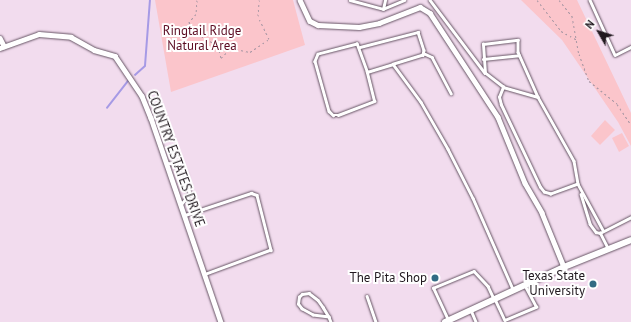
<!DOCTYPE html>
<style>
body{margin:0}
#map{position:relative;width:631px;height:322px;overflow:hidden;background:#f2dcee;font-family:"PT Sans",sans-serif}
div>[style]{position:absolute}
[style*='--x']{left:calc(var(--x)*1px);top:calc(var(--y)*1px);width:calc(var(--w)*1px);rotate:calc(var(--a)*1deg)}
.green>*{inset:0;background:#fbc5cb}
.stream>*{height:1.5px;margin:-0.75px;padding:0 0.75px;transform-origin:0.75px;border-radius:0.75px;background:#a69ae5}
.path>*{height:1px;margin-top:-0.5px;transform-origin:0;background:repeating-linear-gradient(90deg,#a796a3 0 2px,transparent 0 5px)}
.roads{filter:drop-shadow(0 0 1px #675565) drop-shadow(0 0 1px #675565)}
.service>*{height:2.5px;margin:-1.25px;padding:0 1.25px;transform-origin:1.25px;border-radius:1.25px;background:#fff}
.minor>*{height:4.5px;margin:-2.25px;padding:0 2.25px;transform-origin:2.25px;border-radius:2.25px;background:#fff}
.secondary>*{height:6px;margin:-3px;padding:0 3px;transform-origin:3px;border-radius:3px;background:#fff}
.dots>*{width:11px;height:11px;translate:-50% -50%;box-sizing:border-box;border:2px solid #fff;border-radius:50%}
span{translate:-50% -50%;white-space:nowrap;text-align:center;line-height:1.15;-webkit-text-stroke:4px #fff;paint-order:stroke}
.park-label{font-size:13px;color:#5b0b22}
.street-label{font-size:13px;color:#21191f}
.poi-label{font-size:13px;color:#21191f}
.right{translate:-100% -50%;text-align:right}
.north{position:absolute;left:579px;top:12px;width:40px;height:40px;-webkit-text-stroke:3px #fff;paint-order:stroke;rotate:309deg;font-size:11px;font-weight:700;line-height:16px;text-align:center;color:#21191f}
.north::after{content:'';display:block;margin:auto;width:14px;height:18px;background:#21191f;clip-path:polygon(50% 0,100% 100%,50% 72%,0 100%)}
</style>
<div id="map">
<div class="green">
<i style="clip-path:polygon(155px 0,293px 0,305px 45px,171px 92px)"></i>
<i style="clip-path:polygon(521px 0,577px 0,631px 113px,631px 146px,618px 122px,562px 40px)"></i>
<i style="clip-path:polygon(605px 120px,615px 130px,600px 145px,591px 136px)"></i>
<i style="clip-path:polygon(622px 133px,629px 146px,619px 152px,612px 138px)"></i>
</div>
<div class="stream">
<i style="--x:135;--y:75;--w:13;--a:-42"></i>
<i style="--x:145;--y:66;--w:66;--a:-85.7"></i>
<i style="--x:107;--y:108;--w:34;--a:-52"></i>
</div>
<div class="path">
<i style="--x:197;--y:0;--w:14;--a:94"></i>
<i style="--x:196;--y:14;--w:11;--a:131"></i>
<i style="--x:189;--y:22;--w:10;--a:66"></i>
<i style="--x:193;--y:31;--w:29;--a:31"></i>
<i style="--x:218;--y:46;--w:12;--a:76"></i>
<i style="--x:221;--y:58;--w:14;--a:-45"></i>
<i style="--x:231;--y:48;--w:19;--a:12"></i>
<i style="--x:250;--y:52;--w:23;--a:-34"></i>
<i style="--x:269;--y:39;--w:25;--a:-116"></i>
<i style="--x:258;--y:16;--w:16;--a:-86"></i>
<i style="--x:537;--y:0;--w:39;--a:52"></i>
<i style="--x:561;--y:31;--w:18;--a:29"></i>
<i style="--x:559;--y:0;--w:21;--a:51"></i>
<i style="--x:572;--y:16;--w:39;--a:80"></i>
<i style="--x:579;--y:54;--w:29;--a:70"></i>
<i style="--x:589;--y:81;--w:36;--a:39"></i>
<i style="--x:617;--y:104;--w:25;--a:56"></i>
</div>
<div class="roads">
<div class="service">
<i style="--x:350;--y:0;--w:34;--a:15"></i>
<i style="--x:383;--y:9;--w:23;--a:-23"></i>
<i style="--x:430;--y:0;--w:91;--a:53"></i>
<i style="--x:590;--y:0;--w:60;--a:65.6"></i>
<i style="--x:615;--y:55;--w:18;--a:-27"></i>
<i style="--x:383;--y:9;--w:9;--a:-77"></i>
<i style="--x:360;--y:47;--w:60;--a:-14.5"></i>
<i style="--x:418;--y:32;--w:19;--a:72"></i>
<i style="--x:424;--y:50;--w:5;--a:101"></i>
<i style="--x:423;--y:55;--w:31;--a:163"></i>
<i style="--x:423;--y:53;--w:10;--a:24"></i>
<i style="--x:432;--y:57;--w:41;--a:62.2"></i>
<i style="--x:483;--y:59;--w:36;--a:-6"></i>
<i style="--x:367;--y:72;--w:30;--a:-110"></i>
<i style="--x:357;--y:44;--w:40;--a:165.6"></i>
<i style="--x:318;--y:54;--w:8;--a:113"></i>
<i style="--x:315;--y:61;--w:52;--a:74.4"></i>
<i style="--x:329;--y:111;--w:6;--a:45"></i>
<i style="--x:333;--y:115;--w:5;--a:0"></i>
<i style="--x:338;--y:115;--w:39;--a:-21"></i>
<i style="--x:374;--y:101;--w:30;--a:-104"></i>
<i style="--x:367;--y:72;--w:27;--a:-17"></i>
<i style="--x:393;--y:64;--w:47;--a:53.6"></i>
<i style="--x:421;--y:102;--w:54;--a:60.1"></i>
<i style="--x:448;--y:149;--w:55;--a:63"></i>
<i style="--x:473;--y:198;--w:99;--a:66.3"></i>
<i style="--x:503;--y:87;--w:23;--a:-142"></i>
<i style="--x:485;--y:73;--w:29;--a:-94"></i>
<i style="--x:483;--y:44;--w:35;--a:-7"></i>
<i style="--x:518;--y:40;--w:12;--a:90"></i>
<i style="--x:518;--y:52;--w:49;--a:66"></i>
<i style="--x:167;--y:163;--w:12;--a:5"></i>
<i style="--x:179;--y:164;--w:13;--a:58"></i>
<i style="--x:186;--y:175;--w:19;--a:78"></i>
<i style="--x:190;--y:194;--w:14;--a:129"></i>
<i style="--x:578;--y:184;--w:29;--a:160"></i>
<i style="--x:551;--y:194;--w:7;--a:-164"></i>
<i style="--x:544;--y:192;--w:6;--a:-129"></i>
<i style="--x:540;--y:187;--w:91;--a:-115.4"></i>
<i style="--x:501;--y:105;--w:8;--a:-104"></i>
<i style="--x:499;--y:97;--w:11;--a:-68"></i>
<i style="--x:503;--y:87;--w:36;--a:16"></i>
<i style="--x:538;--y:97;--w:73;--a:60.6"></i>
<i style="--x:574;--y:161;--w:23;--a:80"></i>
<i style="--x:578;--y:184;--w:52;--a:61.5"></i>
<i style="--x:581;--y:194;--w:31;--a:73"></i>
<i style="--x:590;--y:224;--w:10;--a:53"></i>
<i style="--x:596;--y:232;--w:4;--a:14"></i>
<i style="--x:185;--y:215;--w:70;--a:-18.4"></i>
<i style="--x:251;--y:193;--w:6;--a:18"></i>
<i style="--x:257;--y:195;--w:57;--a:75.7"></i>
<i style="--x:271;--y:250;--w:69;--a:159.7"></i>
<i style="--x:608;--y:249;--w:18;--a:-117"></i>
<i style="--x:600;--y:233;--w:35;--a:-27"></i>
<i style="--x:367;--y:296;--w:28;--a:71"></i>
<i style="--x:495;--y:299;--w:23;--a:65"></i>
<i style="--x:505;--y:320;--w:34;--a:-23"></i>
<i style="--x:536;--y:307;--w:24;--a:-118"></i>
<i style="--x:471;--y:310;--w:13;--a:67"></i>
<i style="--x:329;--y:317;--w:16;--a:-173"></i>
<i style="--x:313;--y:315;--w:13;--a:-151"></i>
<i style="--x:302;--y:309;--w:6;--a:-129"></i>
<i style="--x:298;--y:304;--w:7;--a:-82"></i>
<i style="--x:299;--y:297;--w:4;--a:-45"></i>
<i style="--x:302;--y:294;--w:7;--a:-8"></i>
<i style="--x:309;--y:293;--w:11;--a:38"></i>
<i style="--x:318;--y:300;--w:9;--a:54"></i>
<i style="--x:323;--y:307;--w:12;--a:59"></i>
<i style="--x:329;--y:317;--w:5;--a:68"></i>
<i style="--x:448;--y:320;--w:35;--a:-115"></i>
<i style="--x:433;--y:288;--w:44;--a:-22.5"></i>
<i style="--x:474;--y:271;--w:21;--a:47"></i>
<i style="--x:488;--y:286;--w:14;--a:65"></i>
</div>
<div class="minor">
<i style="--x:300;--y:0;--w:23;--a:65"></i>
<i style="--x:310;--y:21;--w:9;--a:27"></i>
<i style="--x:318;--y:25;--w:41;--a:2.8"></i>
<i style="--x:359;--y:27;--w:20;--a:-11"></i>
<i style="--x:379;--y:23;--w:44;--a:-21.3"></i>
<i style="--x:420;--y:7;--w:12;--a:31"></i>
<i style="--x:430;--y:13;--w:124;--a:56.8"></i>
<i style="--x:498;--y:117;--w:71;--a:67.8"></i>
<i style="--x:525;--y:183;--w:34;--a:60"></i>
<i style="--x:542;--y:213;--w:58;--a:67.8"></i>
<i style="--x:0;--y:38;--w:9;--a:63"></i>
<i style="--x:0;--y:48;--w:41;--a:-19.7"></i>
<i style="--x:39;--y:34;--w:32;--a:5"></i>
<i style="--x:71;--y:37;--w:26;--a:29"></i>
<i style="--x:94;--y:50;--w:22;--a:16"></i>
<i style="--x:115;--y:56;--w:48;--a:56"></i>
<i style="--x:142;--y:96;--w:24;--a:68"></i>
<i style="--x:151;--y:118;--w:216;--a:71.1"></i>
</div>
<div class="secondary">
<i style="--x:445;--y:322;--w:131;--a:-24.8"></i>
<i style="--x:564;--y:267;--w:72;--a:-21.9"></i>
</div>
</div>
<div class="dots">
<i style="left:435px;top:278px;background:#326b84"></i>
<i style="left:593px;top:284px;background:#326b84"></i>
</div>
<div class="park-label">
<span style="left:202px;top:39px">Ringtail Ridge<br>Natural Area</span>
</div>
<div class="street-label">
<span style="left:175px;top:159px;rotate:70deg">COUNTRY ESTATES DRIVE</span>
</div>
<div class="poi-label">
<span class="right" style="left:585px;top:284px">Texas State<br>University</span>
<span class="right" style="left:427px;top:278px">The Pita Shop</span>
</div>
<div class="north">N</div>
</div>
